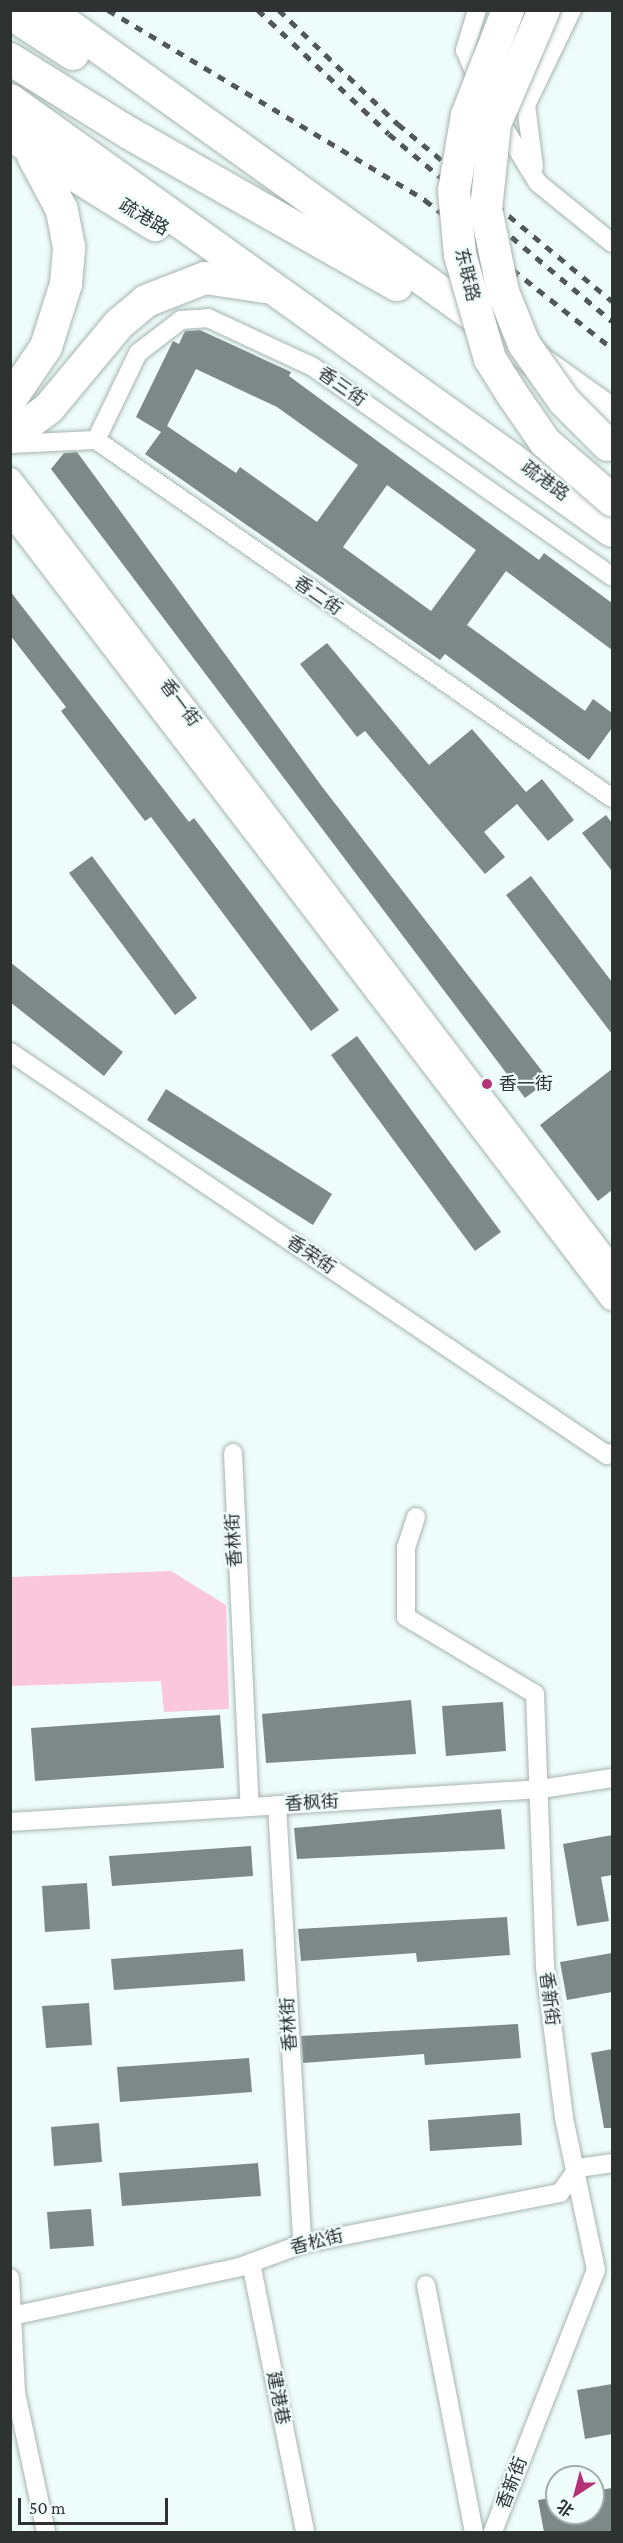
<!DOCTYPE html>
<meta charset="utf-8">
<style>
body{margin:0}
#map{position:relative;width:623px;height:2543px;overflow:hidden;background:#effdfa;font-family:"Crimson Pro","Noto Sans SC",serif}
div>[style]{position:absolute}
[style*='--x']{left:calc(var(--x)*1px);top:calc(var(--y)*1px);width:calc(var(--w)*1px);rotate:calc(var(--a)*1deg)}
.green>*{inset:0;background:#fbc7db}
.building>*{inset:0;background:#7c8986}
.roads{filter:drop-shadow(0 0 2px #a7b4b1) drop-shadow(0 0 2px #a7b4b1)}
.minor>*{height:18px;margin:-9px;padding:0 9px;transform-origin:9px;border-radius:9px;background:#fff}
.tertiary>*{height:24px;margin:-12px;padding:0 12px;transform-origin:12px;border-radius:12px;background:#fff}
.trunk>*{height:32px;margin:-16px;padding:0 16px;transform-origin:16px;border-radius:16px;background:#fff}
.rail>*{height:4.5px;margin-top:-2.25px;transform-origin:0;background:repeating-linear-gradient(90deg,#515857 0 8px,transparent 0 16px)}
.bridges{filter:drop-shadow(0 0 2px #a7b4b1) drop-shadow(0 0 2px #a7b4b1)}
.trunk-bridge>*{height:32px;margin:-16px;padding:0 16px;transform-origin:16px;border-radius:16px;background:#fff}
.dots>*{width:16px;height:16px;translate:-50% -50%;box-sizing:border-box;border:3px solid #effdfa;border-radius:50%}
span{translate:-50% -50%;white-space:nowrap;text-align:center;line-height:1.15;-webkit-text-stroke:4.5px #effdfa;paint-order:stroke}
.street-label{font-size:18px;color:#2e3332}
.poi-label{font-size:18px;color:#2e3332}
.left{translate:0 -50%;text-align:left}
.frame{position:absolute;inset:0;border:12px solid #2e3332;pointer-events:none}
.north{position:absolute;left:545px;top:2465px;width:60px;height:60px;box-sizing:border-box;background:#effdfa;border:2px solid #a2acaa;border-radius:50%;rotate:216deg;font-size:16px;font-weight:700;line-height:24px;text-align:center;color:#2e3332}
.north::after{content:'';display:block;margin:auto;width:21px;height:27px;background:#b63075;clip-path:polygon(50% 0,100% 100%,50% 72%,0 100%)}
.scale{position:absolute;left:18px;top:2498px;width:150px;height:27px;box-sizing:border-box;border:3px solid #2e3332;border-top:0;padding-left:8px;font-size:18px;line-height:21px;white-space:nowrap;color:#2e3332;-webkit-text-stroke:4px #effdfa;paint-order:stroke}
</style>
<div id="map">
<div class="green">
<i style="clip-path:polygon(171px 1571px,226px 1605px,229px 1709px,164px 1712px,161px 1681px,12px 1686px,11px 1577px)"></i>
</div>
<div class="building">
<i style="clip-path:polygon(evenodd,200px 330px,291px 372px,289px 376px,539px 560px,544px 553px,612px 603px,612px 650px,506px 571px,467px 625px,585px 711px,593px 699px,612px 713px,612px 728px,589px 760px,445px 654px,440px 660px,145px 454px,161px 432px,136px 417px,173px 341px,179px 344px,185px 331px,200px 330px,196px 369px,277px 407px,358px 465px,317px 522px,240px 467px,236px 473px,167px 426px,196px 369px,200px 330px,387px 485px,476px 550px,431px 611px,343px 547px,387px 485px)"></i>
<i style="clip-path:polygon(77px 452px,323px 788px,549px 1080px,525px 1098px,51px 469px,64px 453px)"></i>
<i style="clip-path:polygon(10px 591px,189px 822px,194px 818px,339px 1010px,311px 1031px,151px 817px,145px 821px,61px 711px,66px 707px,10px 635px)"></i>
<i style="clip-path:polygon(327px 643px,429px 765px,472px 729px,526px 792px,542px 779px,574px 820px,548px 841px,517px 804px,484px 832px,505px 857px,485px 874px,365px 731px,357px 737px,300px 664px)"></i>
<i style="clip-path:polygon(606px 815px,612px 823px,612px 871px,582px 833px)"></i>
<i style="clip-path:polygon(92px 856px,197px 998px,175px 1015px,69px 873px)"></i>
<i style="clip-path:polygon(531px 876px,612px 982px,612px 1034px,506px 895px)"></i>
<i style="clip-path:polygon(10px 962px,123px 1052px,104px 1076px,10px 1002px)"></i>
<i style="clip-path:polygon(357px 1036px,501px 1232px,475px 1251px,331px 1055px)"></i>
<i style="clip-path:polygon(612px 1069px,612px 1190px,598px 1201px,540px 1125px)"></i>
<i style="clip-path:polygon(166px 1089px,332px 1194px,313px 1225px,147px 1120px)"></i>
<i style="clip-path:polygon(411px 1700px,416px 1754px,266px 1763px,262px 1714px)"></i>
<i style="clip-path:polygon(503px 1702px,506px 1751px,446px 1756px,442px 1706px)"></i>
<i style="clip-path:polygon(220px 1715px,224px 1768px,35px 1781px,31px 1728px)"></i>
<i style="clip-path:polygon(501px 1809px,505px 1849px,297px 1859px,294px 1828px)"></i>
<i style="clip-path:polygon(612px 1835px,612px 1875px,601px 1877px,609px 1921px,577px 1926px,563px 1844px)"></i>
<i style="clip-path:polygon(251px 1846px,253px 1876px,112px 1886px,109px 1856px)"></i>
<i style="clip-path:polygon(87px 1883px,90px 1929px,45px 1932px,42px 1886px)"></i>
<i style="clip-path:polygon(507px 1917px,510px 1955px,417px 1962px,416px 1953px,301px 1961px,298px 1929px)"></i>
<i style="clip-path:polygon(243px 1949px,245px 1981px,114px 1990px,111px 1959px)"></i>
<i style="clip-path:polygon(612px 1953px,612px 1992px,567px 2000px,560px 1962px)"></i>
<i style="clip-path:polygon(89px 2003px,92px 2045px,46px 2048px,42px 2006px)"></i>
<i style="clip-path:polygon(518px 2024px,521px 2058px,425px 2065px,424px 2054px,303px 2063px,301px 2036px)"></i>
<i style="clip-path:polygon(612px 2049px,612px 2128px,604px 2128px,591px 2053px)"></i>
<i style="clip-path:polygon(249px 2058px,252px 2092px,120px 2102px,117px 2067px)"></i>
<i style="clip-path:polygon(520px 2113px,522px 2145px,430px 2151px,428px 2120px)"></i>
<i style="clip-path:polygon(99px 2123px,102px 2162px,54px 2166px,51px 2127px)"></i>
<i style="clip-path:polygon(258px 2163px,261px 2196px,122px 2206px,119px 2173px)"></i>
<i style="clip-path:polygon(91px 2209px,94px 2246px,50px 2249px,47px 2212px)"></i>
<i style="clip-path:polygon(612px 2384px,612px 2434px,585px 2439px,577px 2390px)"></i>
<i style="clip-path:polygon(612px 2488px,612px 2532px,544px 2532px,538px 2500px,557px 2497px,557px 2513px,593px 2513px,593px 2491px)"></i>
</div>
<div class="roads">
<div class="minor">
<i style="--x:477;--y:10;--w:42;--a:106.7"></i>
<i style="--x:465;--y:50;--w:39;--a:67"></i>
<i style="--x:498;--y:118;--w:76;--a:58.4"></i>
<i style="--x:538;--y:183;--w:95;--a:39"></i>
<i style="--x:534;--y:167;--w:63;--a:-97.4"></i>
<i style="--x:526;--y:105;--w:106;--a:-64.2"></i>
<i style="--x:96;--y:440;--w:97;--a:-64.2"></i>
<i style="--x:138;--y:353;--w:54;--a:-37.5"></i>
<i style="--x:181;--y:320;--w:27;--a:-4"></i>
<i style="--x:208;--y:318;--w:116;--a:25"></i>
<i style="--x:313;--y:367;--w:365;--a:35"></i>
<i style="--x:10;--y:444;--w:86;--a:-2.7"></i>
<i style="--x:96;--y:440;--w:628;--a:34.75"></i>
<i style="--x:10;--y:1052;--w:720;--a:34.02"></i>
<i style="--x:607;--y:1455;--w:5;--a:-22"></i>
<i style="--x:233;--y:1453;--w:354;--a:87.3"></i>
<i style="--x:416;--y:1517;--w:32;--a:108"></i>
<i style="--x:406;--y:1547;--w:70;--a:90"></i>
<i style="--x:406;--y:1617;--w:150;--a:30.8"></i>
<i style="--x:535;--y:1694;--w:273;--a:87.9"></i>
<i style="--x:545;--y:1967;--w:152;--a:82.8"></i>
<i style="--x:564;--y:2118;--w:155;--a:78.1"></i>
<i style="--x:596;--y:2270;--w:282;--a:111.5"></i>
<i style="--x:277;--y:1805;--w:440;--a:86.7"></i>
<i style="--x:10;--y:1822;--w:532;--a:-3.56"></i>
<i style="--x:541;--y:1789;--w:72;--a:-8.8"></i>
<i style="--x:251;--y:2263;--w:274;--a:78.6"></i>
<i style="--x:10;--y:2278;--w:115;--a:87"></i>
<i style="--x:16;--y:2393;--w:142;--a:77.8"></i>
<i style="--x:426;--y:2285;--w:252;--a:79"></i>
<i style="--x:12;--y:2316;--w:233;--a:-12.1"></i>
<i style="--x:240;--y:2267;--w:66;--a:-20.4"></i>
<i style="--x:302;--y:2244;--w:263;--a:-11.2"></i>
<i style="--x:560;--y:2193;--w:31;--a:-54"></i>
<i style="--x:578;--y:2168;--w:34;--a:-8"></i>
</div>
<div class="tertiary">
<i style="--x:10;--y:480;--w:992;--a:52.66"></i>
<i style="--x:10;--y:511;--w:991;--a:52.59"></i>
</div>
<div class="trunk">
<i style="--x:47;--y:10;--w:695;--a:35.63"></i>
<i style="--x:10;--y:13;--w:75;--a:33.1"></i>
<i style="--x:10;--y:59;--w:140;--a:31.9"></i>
<i style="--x:129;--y:133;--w:308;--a:29.6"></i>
<i style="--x:10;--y:100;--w:740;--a:35.6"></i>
<i style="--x:10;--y:135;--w:171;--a:31.8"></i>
<i style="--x:10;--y:400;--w:64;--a:-55.8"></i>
<i style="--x:46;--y:347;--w:66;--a:-72.4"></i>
<i style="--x:66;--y:284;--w:37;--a:-85"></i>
<i style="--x:69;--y:247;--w:38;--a:-101"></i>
<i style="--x:62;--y:210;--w:61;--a:-118.2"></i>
<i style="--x:10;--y:437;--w:49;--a:-36.6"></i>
<i style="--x:49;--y:408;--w:109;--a:-50.2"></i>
<i style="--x:119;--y:324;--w:35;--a:-40"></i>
<i style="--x:146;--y:301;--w:63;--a:-21.3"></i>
<i style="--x:205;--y:278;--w:62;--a:8.4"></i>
</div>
</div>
<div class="rail">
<i style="--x:108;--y:10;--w:370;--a:30.9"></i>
<i style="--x:425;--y:200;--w:238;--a:38.4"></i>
<i style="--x:258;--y:10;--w:180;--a:43.4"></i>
<i style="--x:389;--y:134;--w:291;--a:40"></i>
<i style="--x:279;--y:10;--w:165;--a:43.8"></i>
<i style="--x:398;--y:124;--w:278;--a:39.6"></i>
</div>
<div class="bridges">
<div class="trunk-bridge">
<i style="--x:508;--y:10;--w:113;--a:111.3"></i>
<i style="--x:467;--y:115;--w:77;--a:99.7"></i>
<i style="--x:454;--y:191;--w:64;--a:84.6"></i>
<i style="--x:460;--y:255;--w:108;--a:73.9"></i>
<i style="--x:490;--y:359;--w:41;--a:57.8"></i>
<i style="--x:512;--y:394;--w:58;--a:55.5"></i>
<i style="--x:545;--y:442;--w:89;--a:40.9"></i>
<i style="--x:544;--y:10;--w:124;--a:113.3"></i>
<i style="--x:495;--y:124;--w:85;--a:96"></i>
<i style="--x:486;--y:209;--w:85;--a:78.4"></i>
<i style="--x:503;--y:292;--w:56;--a:68"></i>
<i style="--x:524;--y:344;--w:70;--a:54.9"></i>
<i style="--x:564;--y:401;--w:62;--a:45"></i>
</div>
</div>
<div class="dots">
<i style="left:487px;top:1084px;background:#b63075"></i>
</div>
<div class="street-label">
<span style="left:144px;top:217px;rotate:30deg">疏港路</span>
<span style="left:467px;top:275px;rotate:76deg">东联路</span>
<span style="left:342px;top:387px;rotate:35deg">香三街</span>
<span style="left:545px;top:481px;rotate:36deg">疏港路</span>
<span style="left:318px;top:596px;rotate:35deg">香二街</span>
<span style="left:180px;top:703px;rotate:53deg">香一街</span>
<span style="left:311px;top:1255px;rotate:34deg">香荣街</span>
<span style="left:234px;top:1540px;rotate:-93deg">香林街</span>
<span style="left:312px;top:1803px;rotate:-3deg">香枫街</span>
<span style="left:549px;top:1999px;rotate:83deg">香新街</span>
<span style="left:289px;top:2024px;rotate:-93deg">香林街</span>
<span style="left:317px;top:2242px;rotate:-14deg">香松街</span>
<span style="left:278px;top:2398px;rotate:79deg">建港巷</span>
<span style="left:512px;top:2483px;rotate:-69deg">香新街</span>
</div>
<div class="poi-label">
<span class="left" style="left:499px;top:1084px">香一街</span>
</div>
<div class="frame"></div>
<div class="north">北</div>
<div class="scale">50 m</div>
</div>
